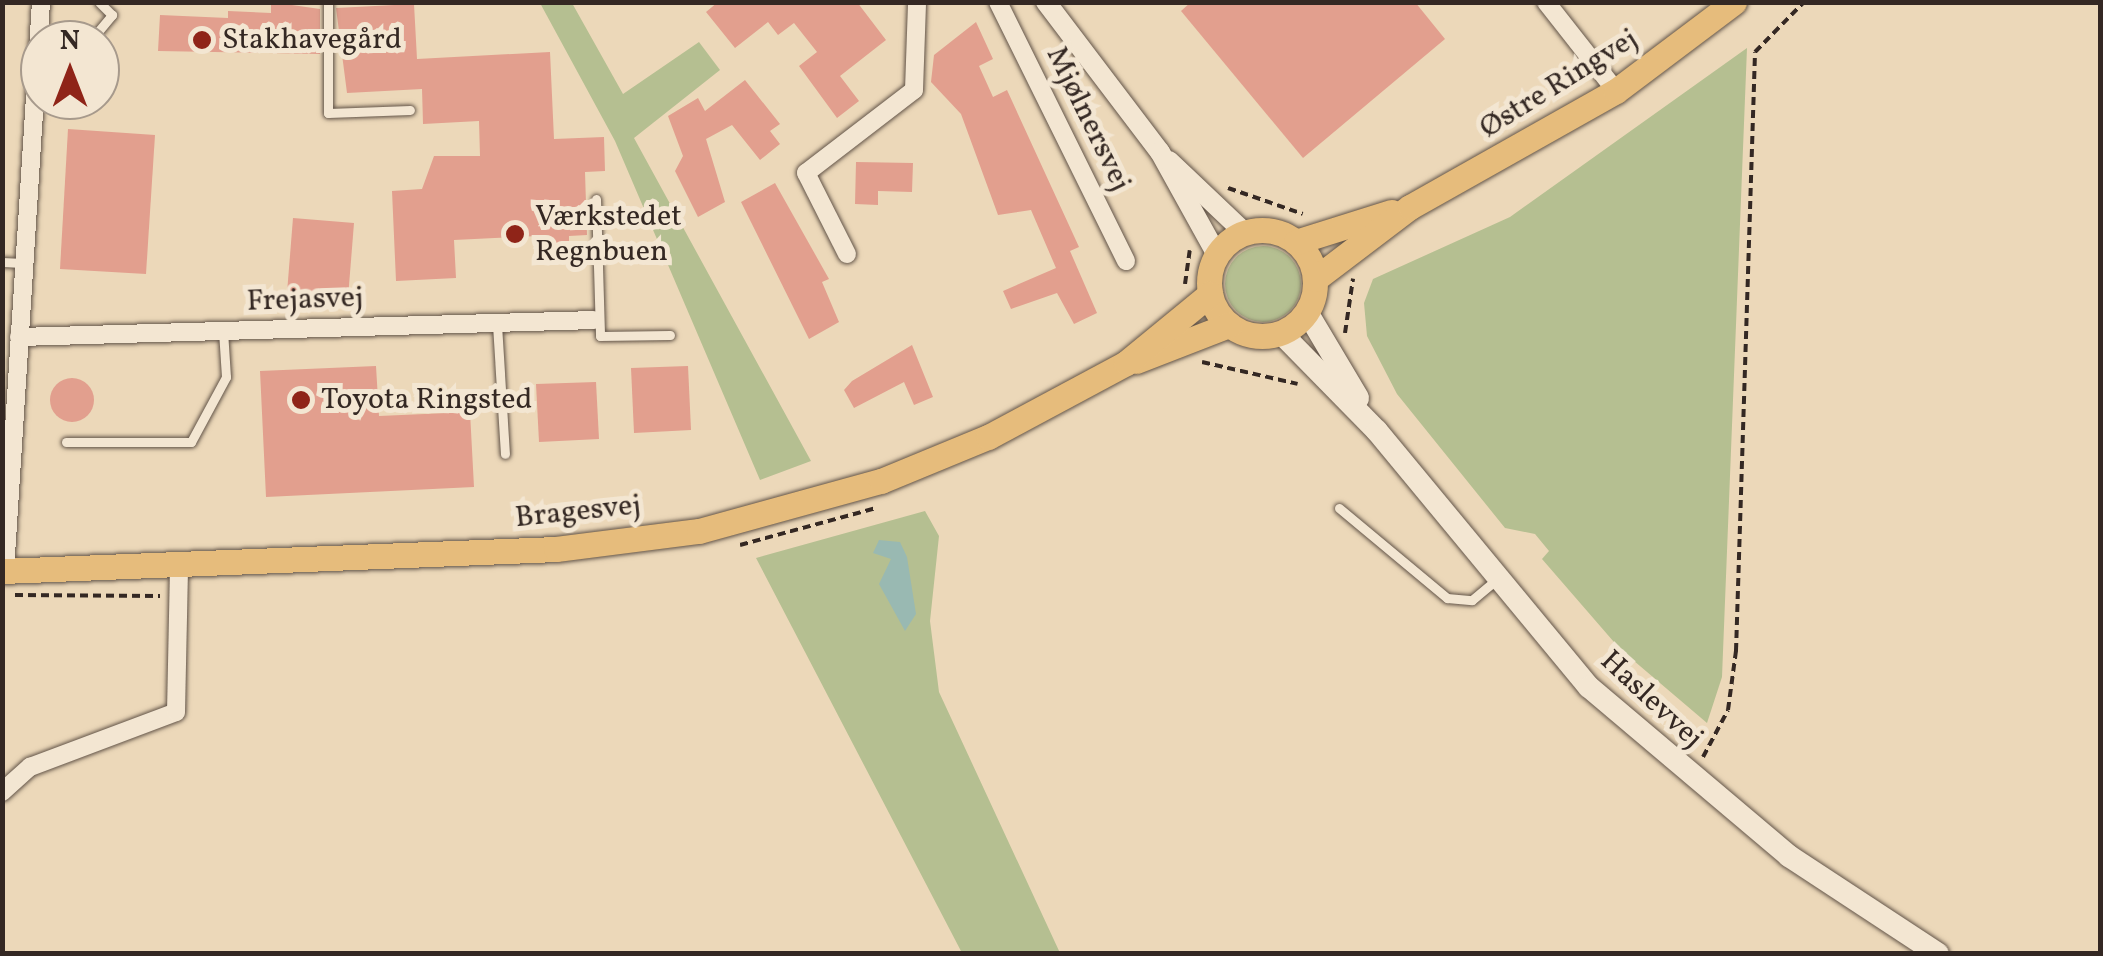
<!DOCTYPE html>
<meta charset="utf-8">
<style>
body{margin:0}
#map{position:relative;width:2103px;height:956px;overflow:hidden;background:#ecd8b9;font-family:Vollkorn,serif}
div>[style]{position:absolute}
[style*='--x']{left:calc(var(--x)*1px);top:calc(var(--y)*1px);width:calc(var(--w)*1px);rotate:calc(var(--a)*1deg)}
.green>*{inset:0;background:#b5bf91}
.round{border-radius:50%}
.water>*{inset:0;background:#99b9b2}
.building>*{inset:0;background:#e29f8e}
.path>*{height:4px;margin-top:-2px;transform-origin:0;background:repeating-linear-gradient(90deg,#342823 0 8px,transparent 0 13px)}
.roads{filter:drop-shadow(0 0 2px #625448) drop-shadow(0 0 2px #625448)}
.service>*{height:9px;margin:-4.5px;padding:0 4.5px;transform-origin:4.5px;border-radius:4.5px;background:#f3e6d2}
.minor>*{height:18px;margin:-9px;padding:0 9px;transform-origin:9px;border-radius:9px;background:#f3e6d2}
.tertiary>*{height:20px;margin:-10px;padding:0 10px;transform-origin:10px;border-radius:10px;background:#f3e6d2}
.secondary>*{height:22px;margin:-11px;padding:0 11px;transform-origin:11px;border-radius:11px;background:#f3e6d2}
.primary>*{height:25px;margin:-12.5px;padding:0 12.5px;transform-origin:12.5px;border-radius:12.5px;background:#e6bc7c}
.primary>.ring{margin:-12.5px;padding:0;box-sizing:content-box;background:none;border:25px solid #e6bc7c;border-radius:50%}
.dots>*{width:28px;height:28px;translate:-50% -50%;box-sizing:border-box;border:5px solid #f3e6d2;border-radius:50%}
span{translate:-50% -50%;white-space:nowrap;text-align:center;line-height:1.15;-webkit-text-stroke:10px #f3e6d2;paint-order:stroke}
.poi-label{font-size:30px;color:#342823}
.left{translate:0 -50%;text-align:left}
.street-label{font-size:30px;color:#342823}
.frame{position:absolute;inset:0;border:5px solid #342823;pointer-events:none}
.north{position:absolute;left:20px;top:20px;width:100px;height:100px;box-sizing:border-box;background:#f3e6d2;border:2px solid #a79a8c;border-radius:50%;rotate:0deg;font-size:28px;font-weight:700;line-height:40px;text-align:center;color:#342823}
.north::after{content:'';display:block;margin:auto;width:35px;height:45px;background:#8f2418;clip-path:polygon(50% 0,100% 100%,50% 72%,0 100%)}
</style>
<div id="map">
<div class="green">
<i style="clip-path:polygon(540px 3px,572px 3px,623px 94px,699px 42px,720px 70px,634px 138px,811px 461px,760px 480px,615px 141px)"></i>
<i style="clip-path:polygon(1747px 48px,1722px 677px,1707px 723px,1620px 649px,1542px 559px,1549px 551px,1535px 534px,1505px 528px,1397px 394px,1367px 336px,1364px 303px,1373px 279px,1510px 217px)"></i>
<i class="round" style="left:1225px;top:246px;width:76px;height:76px"></i>
<i style="clip-path:polygon(925px 511px,939px 536px,930px 621px,939px 692px,1060px 953px,962px 953px,756px 558px)"></i>
</div>
<div class="water">
<i style="clip-path:polygon(879px 540px,900px 542px,907px 557px,916px 614px,905px 631px,879px 584px,891px 559px,873px 553px)"></i>
</div>
<div class="building">
<i style="clip-path:polygon(271px 2px,320px 9px,320px 54px,158px 51px,160px 15px,228px 18px,228px 11px,271px 13px)"></i>
<i style="clip-path:polygon(718px 2px,857px 2px,886px 40px,840px 76px,859px 101px,837px 118px,799px 66px,817px 52px,794px 23px,778px 35px,768px 22px,735px 48px,706px 12px)"></i>
<i style="clip-path:polygon(1191px 2px,1415px 2px,1445px 39px,1303px 158px,1181px 11px)"></i>
<i style="clip-path:polygon(414px 4px,417px 59px,550px 52px,554px 139px,604px 137px,605px 171px,585px 172px,587px 235px,569px 236px,569px 260px,538px 261px,537px 236px,454px 240px,456px 278px,396px 281px,392px 191px,422px 189px,434px 156px,480px 156px,479px 121px,423px 124px,422px 89px,347px 93px,336px 8px)"></i>
<i style="clip-path:polygon(976px 22px,993px 59px,979px 66px,993px 97px,1007px 90px,1079px 247px,1070px 251px,1097px 313px,1074px 324px,1057px 293px,1011px 309px,1003px 291px,1056px 268px,1031px 210px,998px 215px,961px 114px,931px 82px,934px 55px)"></i>
<i style="clip-path:polygon(745px 80px,780px 124px,770px 131px,780px 144px,760px 160px,732px 125px,706px 139px,725px 202px,698px 217px,675px 171px,683px 156px,668px 116px,698px 98px,705px 111px)"></i>
<i style="clip-path:polygon(68px 129px,155px 135px,146px 274px,60px 269px)"></i>
<i style="clip-path:polygon(856px 162px,913px 163px,912px 192px,878px 191px,878px 205px,855px 204px)"></i>
<i style="clip-path:polygon(775px 183px,829px 279px,822px 282px,839px 322px,809px 339px,741px 202px)"></i>
<i style="clip-path:polygon(293px 218px,354px 223px,348px 298px,287px 293px)"></i>
<i style="clip-path:polygon(912px 345px,933px 397px,914px 405px,904px 382px,854px 408px,844px 390px,852px 381px)"></i>
<i style="clip-path:polygon(376px 366px,379px 416px,470px 412px,474px 487px,266px 497px,260px 371px)"></i>
<i style="clip-path:polygon(688px 366px,691px 430px,634px 433px,631px 368px)"></i>
<i class="round" style="left:50px;top:378px;width:44px;height:44px"></i>
<i style="clip-path:polygon(596px 382px,599px 439px,539px 442px,536px 384px)"></i>
</div>
<div class="path">
<i style="--x:1228;--y:188;--w:79;--a:19.1"></i>
<i style="--x:1185;--y:284;--w:34;--a:-82"></i>
<i style="--x:1345;--y:333;--w:55;--a:-81.6"></i>
<i style="--x:1202;--y:362;--w:98;--a:12.9"></i>
<i style="--x:740;--y:545;--w:141;--a:-15.2"></i>
<i style="--x:15;--y:595;--w:145;--a:0.4"></i>
<i style="--x:1703;--y:757;--w:53;--a:-62"></i>
<i style="--x:1728;--y:710;--w:60;--a:-82.3"></i>
<i style="--x:1736;--y:651;--w:599;--a:-88.18"></i>
<i style="--x:1755;--y:52;--w:70;--a:-45.6"></i>
</div>
<div class="roads">
<div class="service">
<i style="--x:328;--y:2;--w:111;--a:90"></i>
<i style="--x:328;--y:113;--w:82;--a:-2.1"></i>
<i style="--x:91;--y:40;--w:33;--a:-50"></i>
<i style="--x:112;--y:15;--w:18;--a:-135"></i>
<i style="--x:83;--y:106;--w:6;--a:-90"></i>
<i style="--x:596;--y:199;--w:137;--a:88.3"></i>
<i style="--x:600;--y:336;--w:70;--a:-0.8"></i>
<i style="--x:2;--y:262;--w:21;--a:3"></i>
<i style="--x:497;--y:324;--w:130;--a:86.5"></i>
<i style="--x:66;--y:442;--w:125;--a:0"></i>
<i style="--x:191;--y:442;--w:74;--a:-61.7"></i>
<i style="--x:226;--y:377;--w:46;--a:-93.7"></i>
<i style="--x:1339;--y:508;--w:141;--a:39.8"></i>
<i style="--x:1447;--y:598;--w:25;--a:5"></i>
<i style="--x:1472;--y:600;--w:30;--a:-40"></i>
</div>
<div class="minor">
<i style="--x:998;--y:2;--w:289;--a:63.7"></i>
<i style="--x:1546;--y:2;--w:113;--a:51.8"></i>
<i style="--x:847;--y:254;--w:91;--a:-116.8"></i>
<i style="--x:806;--y:173;--w:136;--a:-37.5"></i>
<i style="--x:914;--y:90;--w:88;--a:-88"></i>
<i style="--x:19;--y:337;--w:575;--a:-1.69"></i>
<i style="--x:5;--y:571;--w:570;--a:-86.38"></i>
<i style="--x:2;--y:792;--w:38;--a:-42"></i>
<i style="--x:30;--y:767;--w:156;--a:-20.6"></i>
<i style="--x:176;--y:712;--w:147;--a:-88.8"></i>
</div>
<div class="tertiary">
<i style="--x:1046;--y:2;--w:188;--a:52.8"></i>
<i style="--x:1160;--y:152;--w:118;--a:61"></i>
<i style="--x:1169;--y:161;--w:105;--a:43.5"></i>
</div>
<div class="secondary">
<i style="--x:1307;--y:312;--w:100;--a:59.3"></i>
<i style="--x:1281;--y:333;--w:137;--a:45.6"></i>
<i style="--x:1377;--y:431;--w:332;--a:50.4"></i>
<i style="--x:1589;--y:687;--w:262;--a:40.2"></i>
<i style="--x:1789;--y:856;--w:178;--a:33.3"></i>
</div>
<div class="primary">
<i class="ring" style="left:1209px;top:230px;width:81px;height:81px"></i>
<i style="--x:1296;--y:242;--w:100;--a:-17.5"></i>
<i style="--x:1315;--y:279;--w:119;--a:-37.2"></i>
<i style="--x:1410;--y:207;--w:236;--a:-29.4"></i>
<i style="--x:1616;--y:91;--w:148;--a:-37"></i>
<i style="--x:1136;--y:361;--w:100;--a:-21.2"></i>
<i style="--x:2;--y:571;--w:554;--a:-2.27"></i>
<i style="--x:556;--y:549;--w:144;--a:-7.2"></i>
<i style="--x:699;--y:531;--w:189;--a:-15.4"></i>
<i style="--x:881;--y:481;--w:116;--a:-22.4"></i>
<i style="--x:988;--y:437;--w:157;--a:-28.2"></i>
<i style="--x:1126;--y:363;--w:109;--a:-39.4"></i>
</div>
</div>
<div class="dots">
<i style="left:202px;top:40px;background:#8f2418"></i>
<i style="left:515px;top:234px;background:#8f2418"></i>
<i style="left:301px;top:400px;background:#8f2418"></i>
</div>
<div class="poi-label">
<span class="left" style="left:222px;top:40px">Stakhavegård</span>
<span class="left" style="left:535px;top:234px">Værkstedet<br>Regnbuen</span>
<span class="left" style="left:321px;top:400px">Toyota Ringsted</span>
</div>
<div class="street-label">
<span style="left:1559px;top:84px;rotate:-32deg">Østre Ringvej</span>
<span style="left:1088px;top:119px;rotate:64deg">Mjølnersvej</span>
<span style="left:305px;top:300px;rotate:-2deg">Frejasvej</span>
<span style="left:578px;top:512px;rotate:-6deg">Bragesvej</span>
<span style="left:1651px;top:700px;rotate:43deg">Haslevvej</span>
</div>
<div class="frame"></div>
<div class="north">N</div>
</div>
